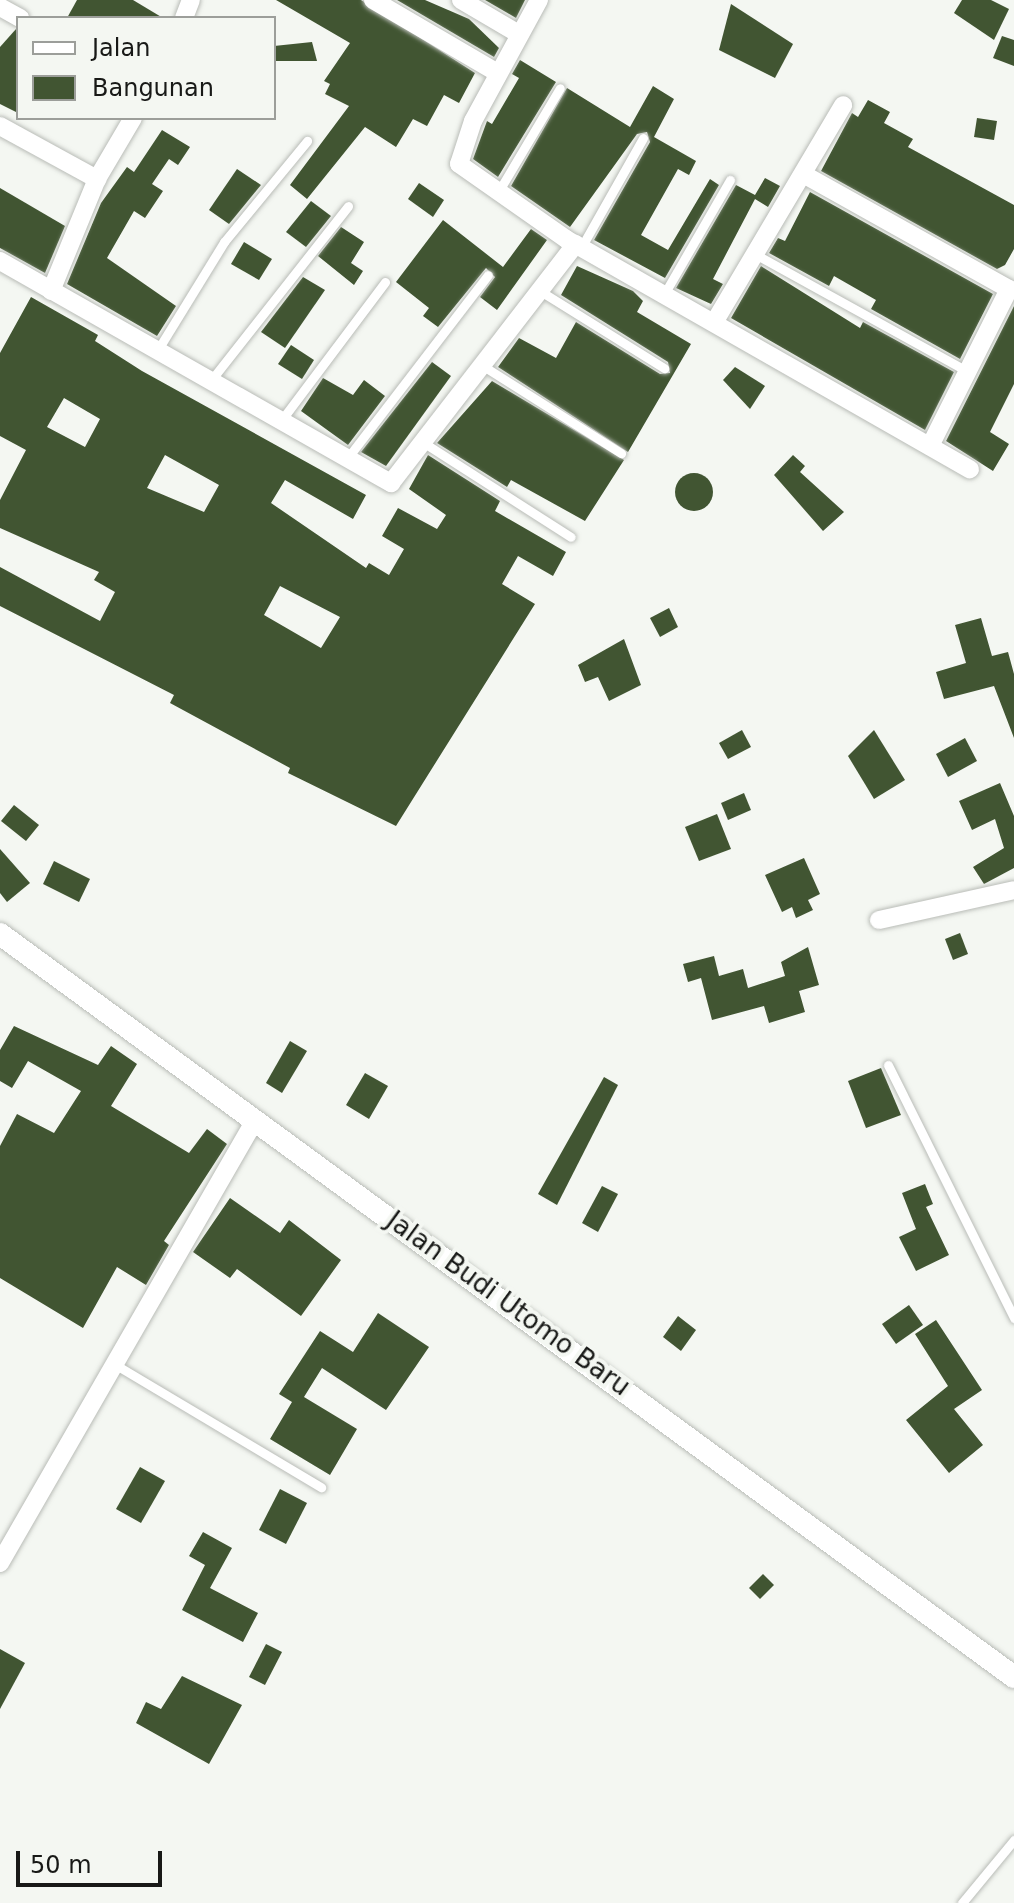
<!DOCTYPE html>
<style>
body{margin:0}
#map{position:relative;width:1014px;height:1903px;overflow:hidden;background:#f4f7f2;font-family:"DejaVu Sans",sans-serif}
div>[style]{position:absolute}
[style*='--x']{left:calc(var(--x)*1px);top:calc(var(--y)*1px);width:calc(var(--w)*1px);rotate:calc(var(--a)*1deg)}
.building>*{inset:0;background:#415532}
.round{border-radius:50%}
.roads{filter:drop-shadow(0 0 2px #b9bcb7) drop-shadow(0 0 2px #b9bcb7)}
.service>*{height:9px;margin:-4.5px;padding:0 4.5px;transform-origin:4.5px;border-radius:4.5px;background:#fff}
.minor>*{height:18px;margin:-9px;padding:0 9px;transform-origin:9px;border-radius:9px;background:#fff}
.tertiary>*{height:22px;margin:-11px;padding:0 11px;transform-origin:11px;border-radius:11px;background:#fff}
span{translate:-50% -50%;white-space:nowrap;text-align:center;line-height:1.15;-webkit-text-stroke:8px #f4f7f2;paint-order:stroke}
.street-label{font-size:26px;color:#181917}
.legend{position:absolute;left:16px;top:16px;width:260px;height:104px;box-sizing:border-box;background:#f4f7f2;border:2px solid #9c9e9a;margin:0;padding:10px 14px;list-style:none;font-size:24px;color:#181917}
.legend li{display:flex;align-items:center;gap:16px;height:40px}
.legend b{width:40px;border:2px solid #9c9e9a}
.scale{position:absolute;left:16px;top:1851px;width:146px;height:36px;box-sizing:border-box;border:4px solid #181917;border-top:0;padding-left:10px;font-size:24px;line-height:28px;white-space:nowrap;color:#181917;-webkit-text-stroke:6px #f4f7f2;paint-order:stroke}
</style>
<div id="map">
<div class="building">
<i style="clip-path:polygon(77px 0,133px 0,163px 18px,67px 18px)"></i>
<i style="clip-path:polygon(276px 0,361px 0,475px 73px,459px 103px,444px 95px,427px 126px,413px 119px,396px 147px,365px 127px,307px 199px,290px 185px,349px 106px,325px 94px,330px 84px,324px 81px,350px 43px)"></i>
<i style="clip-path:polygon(397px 0,425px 0,469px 19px,499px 48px,494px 57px)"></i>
<i style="clip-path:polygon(485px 0,525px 0,516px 18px)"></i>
<i style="clip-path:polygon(962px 0,991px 0,1009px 9px,994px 40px,954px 13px)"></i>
<i style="clip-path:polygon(731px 4px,793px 44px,775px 78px,719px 50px)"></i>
<i style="clip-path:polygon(16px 29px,18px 30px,18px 113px,0 104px,0 47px)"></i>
<i style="clip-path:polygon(1002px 36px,1014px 40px,1014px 66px,993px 58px)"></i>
<i style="clip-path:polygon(312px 42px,317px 61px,274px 61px,274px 46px)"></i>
<i style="clip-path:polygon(520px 60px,556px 82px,498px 177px,473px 159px,487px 121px,492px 124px,519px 78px,512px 74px)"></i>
<i style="clip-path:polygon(653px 86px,674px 99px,654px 137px,696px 161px,689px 175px,678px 169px,641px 235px,668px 250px,710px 179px,719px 185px,665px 278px,594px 240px,650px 142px,647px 132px,637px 134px,570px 227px,511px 186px,567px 88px,630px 127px)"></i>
<i style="clip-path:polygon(868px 100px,890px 112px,884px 123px,913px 139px,908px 147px,1014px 205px,1014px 249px,1005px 265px,997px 269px,821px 171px,852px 113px,858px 117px)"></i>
<i style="clip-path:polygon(977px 118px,997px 121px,994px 140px,974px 137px)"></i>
<i style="clip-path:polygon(162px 130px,190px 147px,178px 165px,169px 159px,152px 184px,163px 191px,145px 218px,134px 211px,107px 258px,176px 306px,157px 336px,67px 284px,101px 203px,127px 167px,134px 172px)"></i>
<i style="clip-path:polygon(237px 169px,261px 185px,229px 224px,209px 210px)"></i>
<i style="clip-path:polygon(765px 178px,780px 186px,768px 207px,755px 199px,713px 279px,723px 284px,711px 304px,676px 288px,736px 185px,755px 195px)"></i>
<i style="clip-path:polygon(419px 183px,444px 200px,433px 217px,408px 199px)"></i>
<i style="clip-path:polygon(0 188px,65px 226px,45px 273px,0 248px)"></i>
<i style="clip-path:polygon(810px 192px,993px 294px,960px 359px,871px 309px,876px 300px,834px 276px,829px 286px,769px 253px,778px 238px,785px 241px)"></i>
<i style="clip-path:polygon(311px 201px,331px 216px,306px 247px,286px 232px)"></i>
<i style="clip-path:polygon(443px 220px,503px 267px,531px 229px,547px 240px,497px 310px,480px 297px,495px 277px,486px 268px,438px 327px,423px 316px,429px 308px,396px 282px)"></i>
<i style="clip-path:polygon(341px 227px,364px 242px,351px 263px,363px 271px,354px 285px,318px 256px)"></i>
<i style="clip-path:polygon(244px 242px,272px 259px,259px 280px,231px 264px)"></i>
<i style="clip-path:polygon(577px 266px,633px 291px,643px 301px,637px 312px,691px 344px,628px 452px,498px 367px,519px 338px,556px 358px,576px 322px,660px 374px,670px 373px,668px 362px,561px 295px)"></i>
<i style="clip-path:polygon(761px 266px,860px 328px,863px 322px,954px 372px,925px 430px,731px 318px)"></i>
<i style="clip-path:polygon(303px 277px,325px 290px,285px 348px,261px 332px)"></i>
<i style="clip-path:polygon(evenodd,31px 297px,98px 335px,95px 341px,142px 371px,366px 495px,353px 519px,285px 480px,271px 503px,366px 568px,369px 563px,389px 575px,404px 549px,382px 536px,398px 508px,437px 529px,446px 515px,409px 489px,428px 455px,500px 501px,495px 511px,566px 552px,553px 576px,518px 556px,502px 584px,535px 604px,396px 826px,288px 773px,290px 768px,170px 703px,174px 695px,0 606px,0 567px,100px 621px,115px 592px,94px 580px,99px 572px,0 528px,0 500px,26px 450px,0 436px,0 353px,31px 297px,64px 398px,100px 419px,85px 447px,47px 427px,64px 398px,31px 297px,165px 455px,219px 485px,204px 512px,147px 488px,165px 455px,31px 297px,280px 586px,340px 617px,321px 648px,264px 615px,280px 586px)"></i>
<i style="clip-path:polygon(1014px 306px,1014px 384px,990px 432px,1009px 444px,993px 471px,946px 441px)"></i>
<i style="clip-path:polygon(291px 345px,314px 360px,302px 379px,278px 364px)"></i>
<i style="clip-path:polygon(432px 362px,451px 376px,386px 466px,361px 452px)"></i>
<i style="clip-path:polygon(735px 367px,765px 386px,750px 409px,723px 380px)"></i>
<i style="clip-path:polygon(323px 378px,353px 395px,364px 380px,385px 396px,348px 445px,301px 411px)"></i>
<i style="clip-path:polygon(492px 381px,624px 460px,585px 521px,511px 480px,507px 487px,437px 443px)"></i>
<i style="clip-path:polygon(793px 455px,805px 466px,800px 472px,844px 512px,823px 531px,774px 475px)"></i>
<i class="round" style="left:675px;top:473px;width:38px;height:38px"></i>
<i style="clip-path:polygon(669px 608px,678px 627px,660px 637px,650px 618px)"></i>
<i style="clip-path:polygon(981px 618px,992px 656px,1008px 652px,1014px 674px,1014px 738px,994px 686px,944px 699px,936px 672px,966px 663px,955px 625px)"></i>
<i style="clip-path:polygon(624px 639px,641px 685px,609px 701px,598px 677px,585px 682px,578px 665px)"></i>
<i style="clip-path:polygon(742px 730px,751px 747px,728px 759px,719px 743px)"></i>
<i style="clip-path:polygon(874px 730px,905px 780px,874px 799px,848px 756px)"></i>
<i style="clip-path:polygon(965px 738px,977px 761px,948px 777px,936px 754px)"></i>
<i style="clip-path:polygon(1000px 783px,1014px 816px,1014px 868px,984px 884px,973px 867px,1004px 848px,995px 819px,972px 830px,959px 801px)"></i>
<i style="clip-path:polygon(744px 793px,751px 810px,728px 820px,721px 803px)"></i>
<i style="clip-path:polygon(14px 805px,39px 825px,26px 841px,1px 821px)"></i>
<i style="clip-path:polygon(717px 814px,731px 849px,699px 861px,685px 827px)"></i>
<i style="clip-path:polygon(0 849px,30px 883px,7px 902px,0 893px)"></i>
<i style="clip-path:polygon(804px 858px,820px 894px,808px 900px,813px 910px,796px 918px,792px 907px,782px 912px,765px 875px)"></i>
<i style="clip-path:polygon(54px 861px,90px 879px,79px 902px,43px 884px)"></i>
<i style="clip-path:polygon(960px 933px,968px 954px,953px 960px,945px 939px)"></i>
<i style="clip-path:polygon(808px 947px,819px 985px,799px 991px,805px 1012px,769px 1023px,764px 1006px,712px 1020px,701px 978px,688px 982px,683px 964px,714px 956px,719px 976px,743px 969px,748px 988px,785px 976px,781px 962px)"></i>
<i style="clip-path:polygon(14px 1026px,98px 1065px,111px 1046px,137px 1064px,111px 1106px,189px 1153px,207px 1129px,227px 1144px,164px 1241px,169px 1245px,146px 1285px,117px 1267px,83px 1328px,0 1278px,0 1146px,17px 1114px,54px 1133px,81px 1091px,28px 1061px,12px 1088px,0 1081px,0 1050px)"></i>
<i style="clip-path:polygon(290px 1041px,307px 1051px,282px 1093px,266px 1083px)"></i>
<i style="clip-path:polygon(881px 1068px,901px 1115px,866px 1128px,848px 1081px)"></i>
<i style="clip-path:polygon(365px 1073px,388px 1086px,369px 1119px,346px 1105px)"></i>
<i style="clip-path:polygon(604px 1077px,618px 1085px,557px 1205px,538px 1194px)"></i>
<i style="clip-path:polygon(925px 1184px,933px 1204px,926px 1207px,949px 1255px,916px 1271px,899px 1237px,916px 1229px,902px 1193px)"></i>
<i style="clip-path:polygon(602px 1186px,618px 1194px,598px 1232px,582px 1223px)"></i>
<i style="clip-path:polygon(230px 1198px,280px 1233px,289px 1220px,341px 1260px,301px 1316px,237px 1269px,230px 1278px,193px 1252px)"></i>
<i style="clip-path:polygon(909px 1305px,923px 1325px,896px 1344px,882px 1324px)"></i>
<i style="clip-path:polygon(378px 1313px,429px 1347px,386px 1410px,322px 1368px,304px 1397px,357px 1429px,330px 1475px,270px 1439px,292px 1402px,279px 1394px,320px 1331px,353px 1352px)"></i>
<i style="clip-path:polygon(678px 1316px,696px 1330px,681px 1351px,663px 1337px)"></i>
<i style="clip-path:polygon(936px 1320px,982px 1390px,954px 1409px,983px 1445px,949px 1473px,906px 1420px,948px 1386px,915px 1334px)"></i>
<i style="clip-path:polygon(140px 1467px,165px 1481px,141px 1523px,116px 1509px)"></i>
<i style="clip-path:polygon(280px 1489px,307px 1503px,286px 1544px,259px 1530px)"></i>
<i style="clip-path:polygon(203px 1532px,232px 1548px,210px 1588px,258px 1613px,243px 1642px,182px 1610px,205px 1565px,189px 1556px)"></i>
<i style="clip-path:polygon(763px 1574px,774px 1585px,760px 1599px,749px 1588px)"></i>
<i style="clip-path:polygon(266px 1644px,282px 1652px,265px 1685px,249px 1677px)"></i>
<i style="clip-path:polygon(0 1649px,25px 1663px,0 1709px)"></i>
<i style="clip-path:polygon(182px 1676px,242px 1705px,209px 1764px,136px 1723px,146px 1702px,161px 1709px)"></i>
</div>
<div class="roads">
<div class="service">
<i style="--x:497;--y:194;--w:123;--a:-59.3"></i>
<i style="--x:582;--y:246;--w:124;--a:-60.5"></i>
<i style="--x:755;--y:254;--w:244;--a:28.9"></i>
<i style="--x:537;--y:289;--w:150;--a:31.9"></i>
<i style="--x:663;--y:296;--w:134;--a:-60"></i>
<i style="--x:157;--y:351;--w:128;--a:-58.4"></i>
<i style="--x:224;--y:242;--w:131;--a:-50.6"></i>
<i style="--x:480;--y:364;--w:167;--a:32.3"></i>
<i style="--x:212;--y:379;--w:220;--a:-51.8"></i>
<i style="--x:280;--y:422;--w:175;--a:-53.1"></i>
<i style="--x:424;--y:443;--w:174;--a:32.6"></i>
<i style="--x:346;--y:460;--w:233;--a:-52.5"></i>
<i style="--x:888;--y:1065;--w:283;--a:63.5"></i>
<i style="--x:116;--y:1365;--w:239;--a:30.8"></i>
<i style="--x:962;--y:1903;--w:82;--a:-50.5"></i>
</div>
<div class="minor">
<i style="--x:373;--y:0;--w:145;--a:30.3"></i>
<i style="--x:461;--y:0;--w:67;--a:30.4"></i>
<i style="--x:539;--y:0;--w:138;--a:118.6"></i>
<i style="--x:473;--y:121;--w:45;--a:108"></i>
<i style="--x:459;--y:164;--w:131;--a:35"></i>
<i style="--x:566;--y:239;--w:465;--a:29.7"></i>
<i style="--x:0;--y:7;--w:23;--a:29"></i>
<i style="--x:184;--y:18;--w:19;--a:-69"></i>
<i style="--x:0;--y:126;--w:111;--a:28.7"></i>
<i style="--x:803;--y:174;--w:236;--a:29.2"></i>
<i style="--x:1009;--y:289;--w:176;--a:116.7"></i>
<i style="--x:0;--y:261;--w:450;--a:29.6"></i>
<i style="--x:391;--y:483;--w:302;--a:-52.3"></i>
<i style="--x:51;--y:291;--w:121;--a:-67.7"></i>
<i style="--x:97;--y:179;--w:71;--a:-59.5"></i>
<i style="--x:715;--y:321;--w:251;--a:-59.3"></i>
<i style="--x:879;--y:920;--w:138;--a:-12.5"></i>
<i style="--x:0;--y:1563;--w:511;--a:-60.07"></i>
</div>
<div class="tertiary">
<i style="--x:0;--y:934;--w:1257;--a:36.23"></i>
</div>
</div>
<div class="street-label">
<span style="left:508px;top:1304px;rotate:36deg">Jalan Budi Utomo Baru</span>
</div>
<ul class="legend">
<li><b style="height:10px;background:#fff"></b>Jalan</li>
<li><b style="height:22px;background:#415532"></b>Bangunan</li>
</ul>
<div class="scale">50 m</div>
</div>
